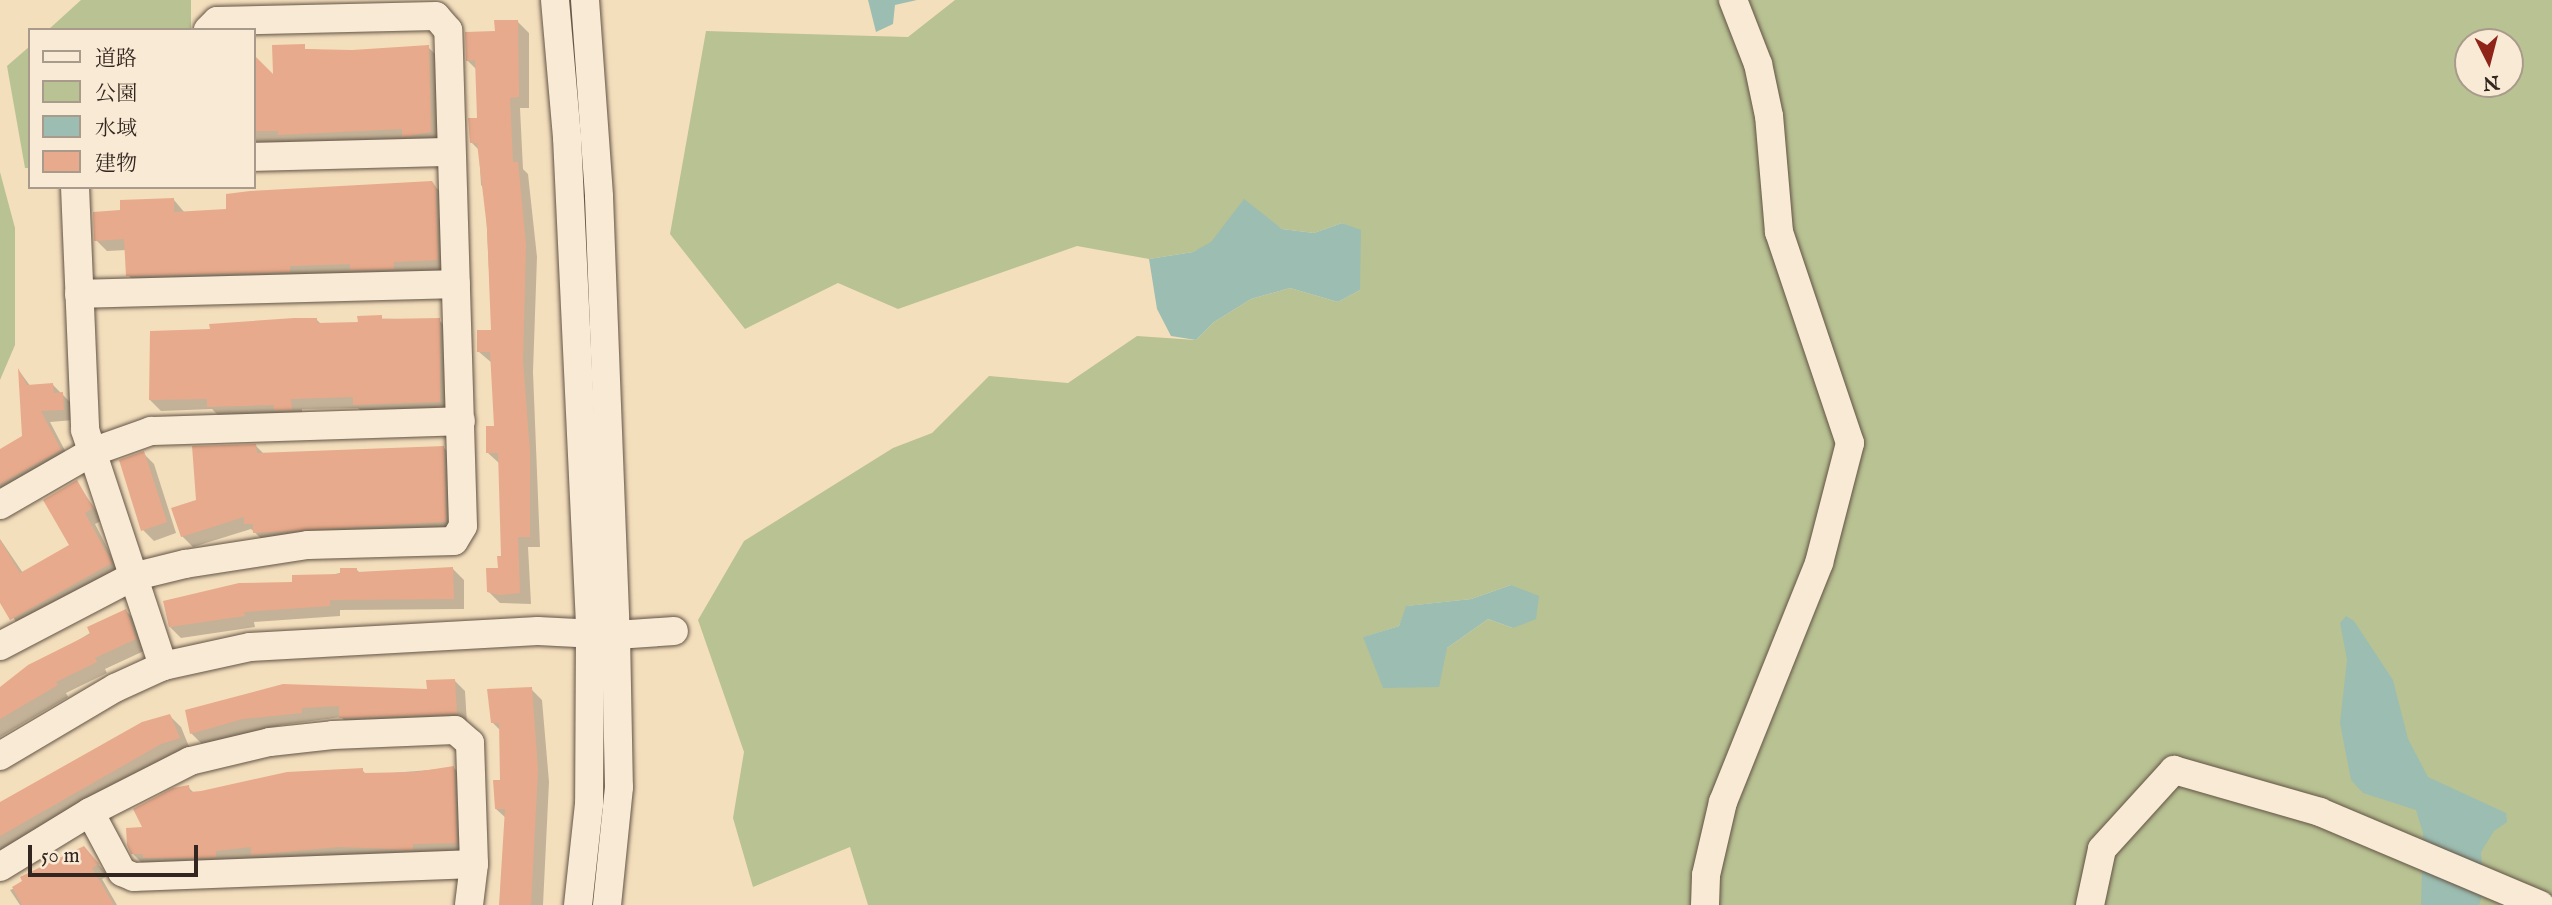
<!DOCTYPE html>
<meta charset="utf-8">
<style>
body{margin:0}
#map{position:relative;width:2552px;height:905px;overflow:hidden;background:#f4dfbd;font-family:"IM FELL English","Noto Serif JP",serif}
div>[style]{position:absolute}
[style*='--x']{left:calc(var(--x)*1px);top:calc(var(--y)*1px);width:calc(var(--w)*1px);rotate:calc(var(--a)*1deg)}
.green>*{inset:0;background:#b9c293}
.water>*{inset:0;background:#9cbdb1}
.shadow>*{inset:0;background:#0003}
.building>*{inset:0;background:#e8aa8c}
.roads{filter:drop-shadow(0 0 2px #635446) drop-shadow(0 0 2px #635446)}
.minor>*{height:28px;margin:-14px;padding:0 14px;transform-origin:14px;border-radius:14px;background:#f8ead4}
span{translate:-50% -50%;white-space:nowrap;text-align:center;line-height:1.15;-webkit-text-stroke:5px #f8ead4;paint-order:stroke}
.legend{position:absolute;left:28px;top:28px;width:228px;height:161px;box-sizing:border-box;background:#f8ead4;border:2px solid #a99b8c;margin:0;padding:9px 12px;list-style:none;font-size:21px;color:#33251f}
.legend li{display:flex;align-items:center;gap:14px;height:35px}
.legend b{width:35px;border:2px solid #a99b8c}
.north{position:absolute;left:2454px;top:28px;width:70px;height:70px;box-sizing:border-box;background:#f8ead4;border:2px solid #a99b8c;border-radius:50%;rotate:174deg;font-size:19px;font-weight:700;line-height:28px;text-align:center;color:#33251f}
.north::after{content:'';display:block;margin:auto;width:24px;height:32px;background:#8f2418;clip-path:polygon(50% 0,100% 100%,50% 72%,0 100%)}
.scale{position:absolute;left:28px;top:845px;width:170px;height:32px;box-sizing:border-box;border:4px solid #33251f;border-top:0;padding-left:9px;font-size:21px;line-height:24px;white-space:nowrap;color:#33251f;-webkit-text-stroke:5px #f8ead4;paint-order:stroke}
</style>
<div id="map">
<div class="green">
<i style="clip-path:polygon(81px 0,191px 0,191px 30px,48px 30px)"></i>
<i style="clip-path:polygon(evenodd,955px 0,2552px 0,2552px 905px,868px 905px,850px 847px,753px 887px,733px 818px,744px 752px,698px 620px,744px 541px,893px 448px,932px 433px,989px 376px,1068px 383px,1137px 336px,1196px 340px,1214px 322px,1251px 299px,1290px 288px,1338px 302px,1360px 290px,1360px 231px,1342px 223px,1314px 233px,1282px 229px,1267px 219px,1193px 252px,1149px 259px,1077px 246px,898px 309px,838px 283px,745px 329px,670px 234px,706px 31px,908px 37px,955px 0,2468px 42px,2510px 42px,2510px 84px,2468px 84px,2468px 42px,955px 0,1511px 585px,1513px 628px,1488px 619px,1447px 648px,1364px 637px,1399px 626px,1407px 606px,1471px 599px,1511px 585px)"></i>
<i style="clip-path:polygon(30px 46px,30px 168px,25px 168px,7px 66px)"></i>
<i style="clip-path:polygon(0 172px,15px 228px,15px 345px,0 380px)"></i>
</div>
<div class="water">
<i style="clip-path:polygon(868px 0,917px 0,895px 5px,893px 24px,876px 32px)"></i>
<i style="clip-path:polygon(1244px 199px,1282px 229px,1314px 233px,1342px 223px,1361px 230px,1360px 290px,1338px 302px,1290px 288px,1251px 299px,1214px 322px,1196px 340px,1171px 336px,1157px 309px,1149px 259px,1193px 252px,1211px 242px)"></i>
<i style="clip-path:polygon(1511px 585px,1539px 596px,1536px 619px,1513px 628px,1488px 619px,1447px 648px,1439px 687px,1383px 688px,1363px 637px,1399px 626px,1406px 606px,1471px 599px)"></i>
<i style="clip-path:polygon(2346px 616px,2354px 621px,2393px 680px,2408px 739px,2428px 777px,2506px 813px,2507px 822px,2494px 831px,2481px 852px,2484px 891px,2479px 905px,2421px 905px,2423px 833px,2416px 810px,2363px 793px,2351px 780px,2340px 723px,2347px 660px,2340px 623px)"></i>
</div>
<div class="shadow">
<i style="clip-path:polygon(518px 22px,529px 33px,529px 108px,520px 108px,523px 169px,528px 174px,537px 257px,533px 372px,540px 547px,528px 547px,531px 604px,500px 603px,489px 592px,503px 557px,500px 464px,488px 453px,495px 428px,492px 363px,479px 352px,492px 331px,485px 190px,481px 185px,479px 150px,471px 142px,479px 120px,477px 70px,467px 60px,496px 33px)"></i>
<i style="clip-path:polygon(274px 47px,352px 52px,428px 47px,439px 58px,438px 146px,254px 142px,254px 105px,274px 104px,254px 84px,254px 57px,275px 79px)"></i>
<i style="clip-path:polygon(431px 183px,443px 194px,449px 271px,139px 286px,128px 275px,127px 250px,107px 251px,96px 240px,122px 212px,174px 200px,185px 213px,228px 211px,228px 196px)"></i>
<i style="clip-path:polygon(359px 318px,439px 320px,450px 331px,451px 412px,366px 416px,358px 408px,302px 409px,302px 420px,220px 417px,212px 409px,161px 411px,150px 400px,212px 331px,316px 319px,322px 325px,359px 324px)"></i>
<i style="clip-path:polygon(20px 372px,31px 387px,53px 385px,73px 405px,74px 420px,50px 422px,71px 462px,0 500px,0 450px,23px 437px)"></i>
<i style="clip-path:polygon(256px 446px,264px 454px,443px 447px,454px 458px,456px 533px,266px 543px,251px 529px,193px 547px,182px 536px,198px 501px)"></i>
<i style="clip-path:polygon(143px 453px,154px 464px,176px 533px,154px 541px,143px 530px)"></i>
<i style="clip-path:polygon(76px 482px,103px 520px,95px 524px,121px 575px,22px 630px,0 599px,0 539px,23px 573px,71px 545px)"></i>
<i style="clip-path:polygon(356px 569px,361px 574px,453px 569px,464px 580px,464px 609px,340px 610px,340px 616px,254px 622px,255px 627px,181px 638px,170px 627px,294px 584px)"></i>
<i style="clip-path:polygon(126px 611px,137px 622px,146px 650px,105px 669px,107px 673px,66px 693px,68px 697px,0 737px,0 688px)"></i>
<i style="clip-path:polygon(454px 680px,465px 691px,467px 724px,352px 728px,341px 717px,282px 725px,202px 744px,191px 733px,187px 711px,429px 690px)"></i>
<i style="clip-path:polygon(531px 689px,542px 700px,549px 782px,543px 905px,501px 905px,507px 819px,496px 809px,502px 782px,501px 731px,492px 722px)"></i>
<i style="clip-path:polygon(170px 716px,181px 727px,190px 749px,172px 754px,0 853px,0 806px)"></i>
<i style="clip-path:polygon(454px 768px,464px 779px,467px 853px,263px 865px,257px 858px,144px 865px,133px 854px,145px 829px,188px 787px,195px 794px,362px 770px,367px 775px)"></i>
<i style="clip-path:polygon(94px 859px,108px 876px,102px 879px,117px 905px,20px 905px,10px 890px)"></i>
</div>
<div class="building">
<i style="clip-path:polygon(494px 20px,518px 20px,519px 97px,510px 98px,513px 162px,518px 162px,526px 245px,523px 360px,530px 453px,530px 537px,518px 537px,520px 593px,499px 595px,487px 592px,486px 568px,498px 568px,497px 556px,501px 556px,498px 453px,486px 453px,486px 426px,494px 426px,490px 352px,477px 352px,477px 330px,491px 330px,487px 228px,477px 143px,470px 143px,468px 118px,477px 118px,475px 60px,466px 61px,465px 32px,495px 31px)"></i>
<i style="clip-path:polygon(305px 44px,305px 49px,352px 50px,429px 45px,431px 132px,402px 137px,402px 129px,278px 135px,278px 131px,254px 131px,254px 55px,273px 74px,272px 45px)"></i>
<i style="clip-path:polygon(432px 181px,436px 187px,438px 260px,394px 262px,394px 269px,350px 270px,350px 264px,290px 266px,290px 272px,126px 276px,124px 239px,94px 241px,93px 212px,120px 210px,120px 200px,174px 198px,174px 212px,226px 209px,226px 194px,250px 191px)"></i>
<i style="clip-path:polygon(382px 315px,382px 319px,440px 318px,440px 402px,353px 405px,353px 397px,291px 399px,292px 410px,274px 410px,274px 405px,207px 407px,207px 399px,149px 400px,150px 331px,210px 329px,209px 324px,294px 318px,317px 318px,317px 323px,358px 322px,357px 316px)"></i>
<i style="clip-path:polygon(18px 368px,27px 385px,53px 383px,54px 393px,63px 392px,64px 410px,41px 411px,61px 450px,0 484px,0 449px,22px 436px)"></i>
<i style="clip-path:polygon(256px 444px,257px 453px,444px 446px,446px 522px,253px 533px,253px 524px,244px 524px,244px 517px,181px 537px,171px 508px,196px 500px,192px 446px)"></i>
<i style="clip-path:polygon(144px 451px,167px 522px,141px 531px,119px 460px)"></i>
<i style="clip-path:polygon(77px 480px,93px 508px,85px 513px,112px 563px,10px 620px,0 603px,0 540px,20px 573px,69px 545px,43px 500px)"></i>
<i style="clip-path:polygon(453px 567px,454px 599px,330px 600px,330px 606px,244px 612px,245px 616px,169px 627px,163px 601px,239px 583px,292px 582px,292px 575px,340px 574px,340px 568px,357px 568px,357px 572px)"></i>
<i style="clip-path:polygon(126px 609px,136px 639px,95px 658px,97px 662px,56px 682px,58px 685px,0 719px,0 687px,28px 665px,90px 634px,87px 627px)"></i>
<i style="clip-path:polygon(455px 679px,457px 714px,339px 718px,339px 706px,302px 708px,302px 713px,243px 719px,190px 734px,185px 710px,283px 684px,427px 689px,426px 680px)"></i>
<i style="clip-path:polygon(532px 687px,538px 770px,531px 905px,499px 905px,505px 809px,495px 809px,493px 780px,500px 780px,499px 723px,491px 723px,487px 689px)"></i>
<i style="clip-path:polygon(170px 714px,180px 738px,161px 744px,0 836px,0 802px,142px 722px)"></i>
<i style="clip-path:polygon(454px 766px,457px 843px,413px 844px,413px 850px,340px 847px,251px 855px,251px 847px,216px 851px,216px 857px,207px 858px,143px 858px,143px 854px,131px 854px,127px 845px,126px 828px,142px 827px,133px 809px,173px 788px,189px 785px,190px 792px,201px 791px,287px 772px,363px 768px,363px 773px,415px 772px)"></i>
<i style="clip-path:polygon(84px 846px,99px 864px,92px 868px,114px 905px,22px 905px,12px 887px,22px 881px,20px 877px)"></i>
</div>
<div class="roads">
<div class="minor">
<i style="--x:555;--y:0;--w:138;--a:85"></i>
<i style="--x:567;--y:137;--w:497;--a:87.3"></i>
<i style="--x:590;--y:633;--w:171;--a:90.3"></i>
<i style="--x:589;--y:804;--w:102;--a:96.2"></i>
<i style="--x:585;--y:0;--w:197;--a:85.9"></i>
<i style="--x:599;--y:197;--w:438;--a:87.8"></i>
<i style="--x:616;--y:635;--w:152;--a:88.9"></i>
<i style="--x:619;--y:787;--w:119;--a:95.8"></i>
<i style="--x:254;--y:157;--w:197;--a:-1.5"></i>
<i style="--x:75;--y:187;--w:243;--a:87.6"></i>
<i style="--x:85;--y:430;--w:249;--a:71.7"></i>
<i style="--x:79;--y:294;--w:377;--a:-1.5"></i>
<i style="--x:0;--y:505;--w:106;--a:-29.9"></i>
<i style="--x:92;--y:452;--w:63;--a:-19.6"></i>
<i style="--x:151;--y:431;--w:310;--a:-1.8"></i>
<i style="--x:0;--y:646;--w:149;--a:-27.6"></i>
<i style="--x:132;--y:577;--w:55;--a:-13.8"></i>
<i style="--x:185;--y:564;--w:124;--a:-8.8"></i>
<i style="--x:308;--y:545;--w:146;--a:-1.6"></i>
<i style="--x:454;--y:541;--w:17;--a:-59"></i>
<i style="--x:463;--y:526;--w:496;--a:-91.7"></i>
<i style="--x:448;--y:30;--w:18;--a:-131"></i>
<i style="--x:436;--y:16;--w:219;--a:178.7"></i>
<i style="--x:217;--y:21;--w:13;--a:135"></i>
<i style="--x:0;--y:756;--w:134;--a:-30.6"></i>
<i style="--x:115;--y:688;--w:53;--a:-24.6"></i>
<i style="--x:163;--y:666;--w:89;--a:-12.3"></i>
<i style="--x:250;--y:647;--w:288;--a:-3.2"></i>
<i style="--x:538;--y:631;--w:78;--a:2.9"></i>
<i style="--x:616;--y:635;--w:58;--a:-3.9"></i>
<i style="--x:90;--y:812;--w:68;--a:61.9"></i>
<i style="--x:122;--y:872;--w:13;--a:23"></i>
<i style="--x:134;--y:877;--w:340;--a:-2.2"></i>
<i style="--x:0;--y:867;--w:105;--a:-31.4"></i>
<i style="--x:90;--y:812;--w:112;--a:-27"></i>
<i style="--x:190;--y:761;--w:82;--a:-13.4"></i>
<i style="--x:270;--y:742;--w:63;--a:-6.3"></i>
<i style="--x:333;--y:735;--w:122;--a:-2.3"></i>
<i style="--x:455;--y:730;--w:20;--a:41"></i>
<i style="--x:470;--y:743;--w:121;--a:88.1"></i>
<i style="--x:474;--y:864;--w:41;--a:97"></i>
<i style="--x:1705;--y:905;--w:30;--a:-88"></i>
<i style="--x:1706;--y:875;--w:75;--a:-76.9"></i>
<i style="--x:1723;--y:802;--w:258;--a:-68.1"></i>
<i style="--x:1819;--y:563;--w:124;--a:-75.5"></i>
<i style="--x:1850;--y:443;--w:223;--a:-108.6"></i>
<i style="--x:1779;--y:232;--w:116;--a:-94.9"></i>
<i style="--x:1769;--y:116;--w:53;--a:-101.9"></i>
<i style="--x:1758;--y:64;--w:69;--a:-111.3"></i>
<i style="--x:2090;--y:905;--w:57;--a:-77.9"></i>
<i style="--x:2102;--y:849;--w:107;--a:-47.7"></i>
<i style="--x:2174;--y:770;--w:152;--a:16"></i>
<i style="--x:2320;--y:812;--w:239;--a:22.9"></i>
</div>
</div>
<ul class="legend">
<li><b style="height:9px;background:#f8ead4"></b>道路</li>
<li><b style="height:19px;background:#b9c293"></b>公園</li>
<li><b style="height:19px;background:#9cbdb1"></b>水域</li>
<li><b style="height:19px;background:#e8aa8c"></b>建物</li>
</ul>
<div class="north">N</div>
<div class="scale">50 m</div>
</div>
